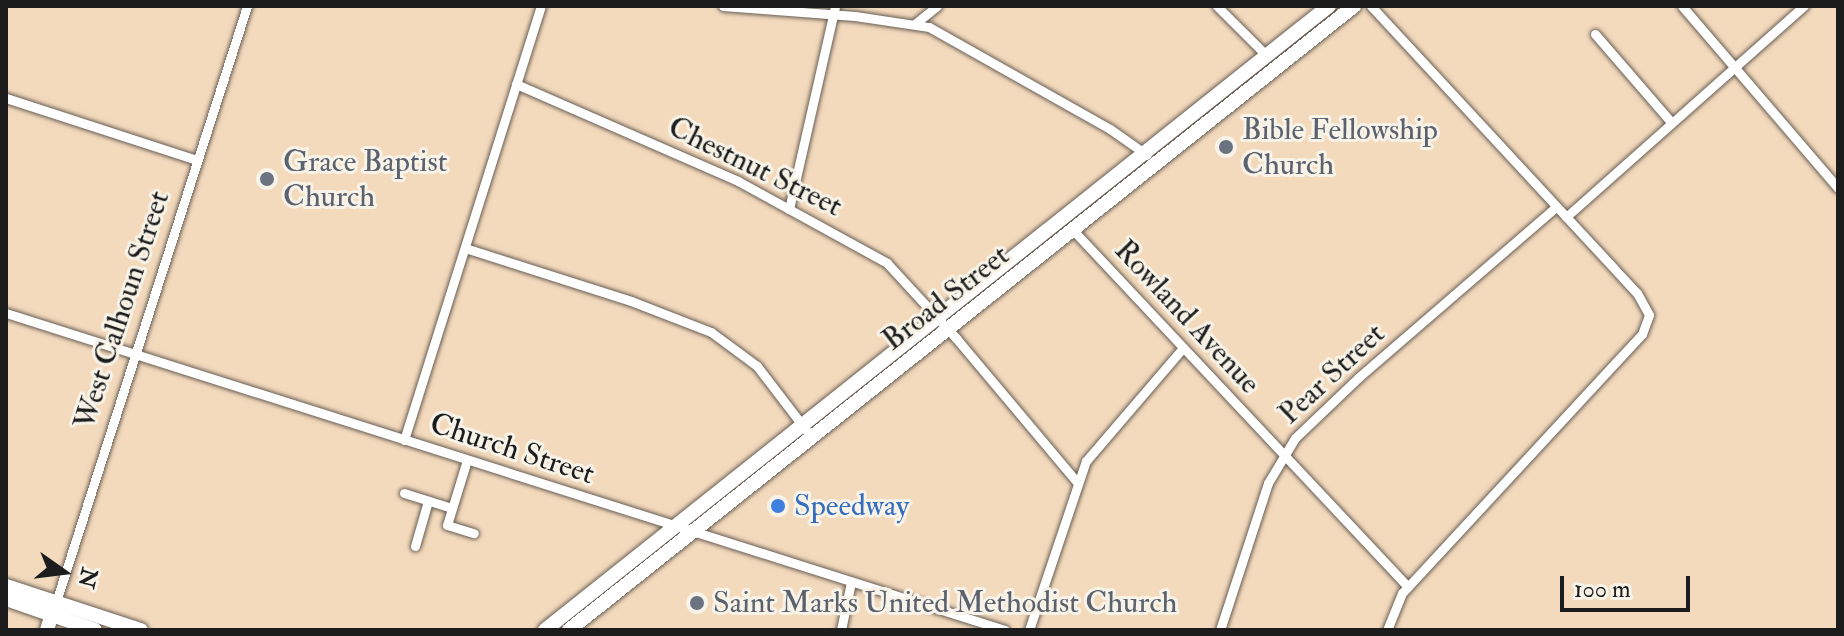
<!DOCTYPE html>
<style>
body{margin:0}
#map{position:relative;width:1844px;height:636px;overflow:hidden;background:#f4dabd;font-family:"IM FELL Double Pica",serif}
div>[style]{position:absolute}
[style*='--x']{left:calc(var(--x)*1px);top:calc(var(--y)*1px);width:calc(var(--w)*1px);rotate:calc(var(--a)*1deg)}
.roads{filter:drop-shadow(0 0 2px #685e54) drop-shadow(0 0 2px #685e54)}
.minor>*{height:9px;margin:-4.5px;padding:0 4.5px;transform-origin:4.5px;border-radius:4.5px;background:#fff}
.primary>*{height:14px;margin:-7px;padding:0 7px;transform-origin:7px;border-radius:7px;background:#fff}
.dots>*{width:22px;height:22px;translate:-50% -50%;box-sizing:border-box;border:4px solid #f7f3e8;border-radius:50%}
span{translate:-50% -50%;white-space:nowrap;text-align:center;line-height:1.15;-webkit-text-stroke:6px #f7f3e8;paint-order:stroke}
.worship-label{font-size:30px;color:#5b616d}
.left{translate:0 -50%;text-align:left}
.street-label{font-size:30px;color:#1c1c1c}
.shop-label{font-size:30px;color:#366cbe}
.frame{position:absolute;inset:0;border:8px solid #1c1c1c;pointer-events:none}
.north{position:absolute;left:24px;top:532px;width:80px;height:80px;-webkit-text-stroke:6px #f7f3e8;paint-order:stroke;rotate:104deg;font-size:22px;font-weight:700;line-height:32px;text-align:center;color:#1c1c1c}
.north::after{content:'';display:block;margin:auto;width:28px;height:36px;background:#1c1c1c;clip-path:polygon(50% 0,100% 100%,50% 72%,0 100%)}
.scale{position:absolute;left:1560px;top:576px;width:130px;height:36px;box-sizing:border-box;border:4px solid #1c1c1c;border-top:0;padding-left:10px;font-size:24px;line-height:28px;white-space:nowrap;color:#1c1c1c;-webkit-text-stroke:6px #f7f3e8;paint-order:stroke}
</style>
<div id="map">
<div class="roads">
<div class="minor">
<i style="--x:723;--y:6;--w:132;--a:4.3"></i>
<i style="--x:855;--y:16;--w:75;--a:8.5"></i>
<i style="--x:929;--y:27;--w:208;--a:29.4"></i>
<i style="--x:1110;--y:129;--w:45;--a:35.1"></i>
<i style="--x:1217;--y:6;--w:71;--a:45"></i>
<i style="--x:1371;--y:6;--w:391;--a:47.2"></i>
<i style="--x:1637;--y:293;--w:25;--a:61"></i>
<i style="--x:1649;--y:315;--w:20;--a:110"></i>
<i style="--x:1642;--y:334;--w:353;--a:132.8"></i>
<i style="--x:1402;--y:593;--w:40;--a:112"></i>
<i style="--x:1682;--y:6;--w:240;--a:49.4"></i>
<i style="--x:916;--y:23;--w:27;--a:-39"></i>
<i style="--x:1595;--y:34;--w:116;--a:49.2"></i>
<i style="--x:516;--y:84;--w:242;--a:23.6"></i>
<i style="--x:738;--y:181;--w:170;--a:28.8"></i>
<i style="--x:887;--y:263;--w:102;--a:47.4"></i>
<i style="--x:956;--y:338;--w:188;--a:50"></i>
<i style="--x:6;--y:98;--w:201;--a:18"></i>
<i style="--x:789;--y:209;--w:208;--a:-77.2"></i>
<i style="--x:1566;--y:217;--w:318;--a:-41.6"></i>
<i style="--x:1071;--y:228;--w:492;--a:46.8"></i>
<i style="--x:465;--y:248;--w:174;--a:17.7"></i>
<i style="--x:631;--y:301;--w:86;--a:21.2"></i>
<i style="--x:711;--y:332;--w:57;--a:36.5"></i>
<i style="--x:757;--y:366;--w:91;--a:52.6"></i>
<i style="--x:6;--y:313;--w:1048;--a:17.61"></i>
<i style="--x:404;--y:440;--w:455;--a:-72.5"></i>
<i style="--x:467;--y:460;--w:68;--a:107.1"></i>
<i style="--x:447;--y:525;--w:28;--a:17"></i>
<i style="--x:404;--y:493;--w:50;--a:17.4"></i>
<i style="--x:415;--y:546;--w:47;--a:-73.9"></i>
<i style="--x:56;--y:602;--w:626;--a:-72.23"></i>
<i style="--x:841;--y:630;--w:49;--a:-78.2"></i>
<i style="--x:1029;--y:630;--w:178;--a:-71.4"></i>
<i style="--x:1086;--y:461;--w:149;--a:-49.4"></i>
<i style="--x:1220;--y:630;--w:155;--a:-71.9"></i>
<i style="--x:1268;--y:483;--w:52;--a:-59"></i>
<i style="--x:1295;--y:438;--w:88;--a:-43.6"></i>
<i style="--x:1359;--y:377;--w:260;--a:-40.8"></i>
</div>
<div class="primary">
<i style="--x:6;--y:586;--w:142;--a:18.1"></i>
<i style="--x:6;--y:599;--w:94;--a:19.2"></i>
<i style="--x:47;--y:630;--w:24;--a:-73"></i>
<i style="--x:545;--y:630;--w:1002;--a:-38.52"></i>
<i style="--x:569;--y:630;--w:1003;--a:-38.48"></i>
</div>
</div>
<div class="dots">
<i style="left:1226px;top:147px;background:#6b7280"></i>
<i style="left:267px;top:179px;background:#6b7280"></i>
<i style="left:778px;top:506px;background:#3f7fe0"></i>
<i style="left:697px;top:603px;background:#6b7280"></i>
</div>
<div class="worship-label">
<span class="left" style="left:1242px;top:147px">Bible Fellowship<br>Church</span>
<span class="left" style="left:283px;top:179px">Grace Baptist<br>Church</span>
<span class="left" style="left:713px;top:603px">Saint Marks United Methodist Church</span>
</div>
<div class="street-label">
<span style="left:755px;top:167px;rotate:26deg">Chestnut Street</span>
<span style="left:946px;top:298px;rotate:-38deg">Broad Street</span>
<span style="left:122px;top:310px;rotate:-72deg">West Calhoun Street</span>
<span style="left:1187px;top:317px;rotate:47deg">Rowland Avenue</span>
<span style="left:1332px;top:374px;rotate:-43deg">Pear Street</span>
<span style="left:512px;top:449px;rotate:18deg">Church Street</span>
</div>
<div class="shop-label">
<span class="left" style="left:794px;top:506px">Speedway</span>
</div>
<div class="frame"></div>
<div class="north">N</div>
<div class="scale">100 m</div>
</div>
